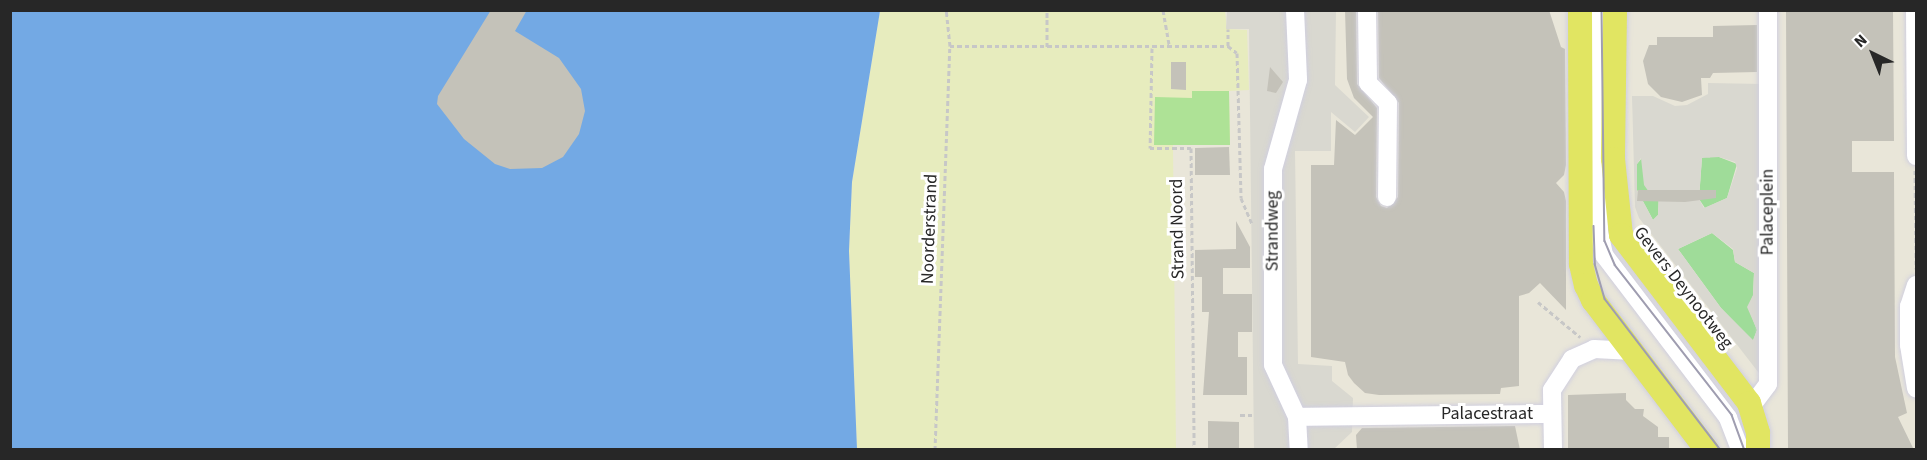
<!DOCTYPE html>
<style>
body{margin:0}
#map{position:relative;width:1927px;height:460px;overflow:hidden;background:#e9e6d9;font-family:"Source Sans 3",sans-serif}
div>[style]{position:absolute}
[style*='--x']{left:calc(var(--x)*1px);top:calc(var(--y)*1px);width:calc(var(--w)*1px);rotate:calc(var(--a)*1deg)}
.green>*{inset:0;background:#9fdc99}
.sand>*{inset:0;background:#e7ecbe}
.pitch>*{inset:0;background:#aee296}
.plaza>*{inset:0;background:#d9d8d0}
.water>*{inset:0;background:#73a9e4}
.building>*{inset:0;background:#c4c2b9}
.path>*{height:3px;margin-top:-1.5px;transform-origin:0;background:repeating-linear-gradient(90deg,#c7c7c7 0 4.5px,transparent 0 7.5px)}
.roads{filter:drop-shadow(0 0 2px #d0cfdf) drop-shadow(0 0 2px #d0cfdf)}
.minor>*{height:18px;margin:-9px;padding:0 9px;transform-origin:9px;border-radius:9px;background:#fff}
.major>*{height:24px;margin:-12px;padding:0 12px;transform-origin:12px;border-radius:12px;background:#e1e562}
.tram>*{height:1.5px;margin:-0.75px;padding:0 0.75px;transform-origin:0.75px;border-radius:0.75px;background:#9f9db0}
span{translate:-50% -50%;white-space:nowrap;text-align:center;line-height:1.15;-webkit-text-stroke:6px #fff;paint-order:stroke}
.street-label{font-size:18px;color:#272727}
.frame{position:absolute;inset:0;border:12px solid #272727;pointer-events:none}
.north{position:absolute;left:1843px;top:24px;width:60px;height:60px;-webkit-text-stroke:4px #fff;paint-order:stroke;rotate:317deg;font-size:16px;font-weight:700;line-height:24px;text-align:center;color:#272727}
.north::after{content:'';display:block;margin:auto;width:21px;height:27px;background:#272727;clip-path:polygon(50% 0,100% 100%,50% 72%,0 100%)}
</style>
<div id="map">
<div class="green">
<i style="clip-path:polygon(1702px 157px,1719px 157px,1737px 164px,1727px 198px,1705px 208px,1699px 199px)"></i>
<i style="clip-path:polygon(1642px 158px,1659px 192px,1658px 215px,1653px 220px,1637px 190px,1637px 164px)"></i>
<i style="clip-path:polygon(1712px 233px,1733px 250px,1735px 262px,1754px 273px,1753px 296px,1748px 307px,1757px 330px,1753px 341px,1721px 308px,1678px 249px)"></i>
</div>
<div class="sand">
<i style="clip-path:polygon(880px 11px,1225px 11px,1227px 29px,1247px 30px,1249px 90px,1229px 91px,1230px 145px,1173px 145px,1176px 449px,857px 450px,849px 251px,852px 182px)"></i>
</div>
<div class="pitch">
<i style="clip-path:polygon(1192px 91px,1229px 91px,1230px 145px,1154px 145px,1155px 97px,1192px 98px)"></i>
</div>
<div class="plaza">
<i style="clip-path:polygon(1227px 11px,1336px 11px,1335px 85px,1369px 117px,1355px 132px,1331px 112px,1331px 151px,1295px 151px,1298px 364px,1332px 366px,1332px 381px,1353px 398px,1352px 432px,1334px 449px,1254px 449px,1249px 29px,1226px 29px)"></i>
<i style="clip-path:polygon(evenodd,1708px 83px,1762px 84px,1762px 377px,1639px 218px,1635px 207px,1632px 96px,1653px 96px,1675px 106px,1687px 105px,1708px 94px,1708px 83px,1719px 157px,1735px 162px,1737px 168px,1727px 198px,1704px 208px,1699px 199px,1702px 158px,1719px 157px,1708px 83px,1641px 158px,1644px 185px,1649px 192px,1659px 192px,1658px 215px,1653px 220px,1637px 190px,1637px 164px,1641px 158px,1708px 83px,1712px 233px,1733px 249px,1735px 262px,1754px 273px,1753px 295px,1747px 307px,1757px 330px,1753px 340px,1721px 308px,1678px 249px,1712px 233px)"></i>
</div>
<div class="water">
<i style="clip-path:polygon(10px 11px,880px 11px,852px 182px,849px 251px,857px 449px,11px 449px)"></i>
</div>
<div class="building">
<i style="clip-path:polygon(491px 10px,527px 10px,515px 31px,559px 58px,581px 89px,585px 111px,579px 134px,563px 157px,542px 168px,510px 169px,495px 164px,464px 139px,437px 104px,438px 96px)"></i>
<i style="clip-path:polygon(1345px 10px,1356px 10px,1357px 84px,1377px 108px,1376px 197px,1381px 206px,1387px 208px,1398px 197px,1399px 103px,1379px 78px,1378px 10px,1549px 10px,1561px 47px,1565px 49px,1566px 165px,1564px 175px,1556px 183px,1564px 192px,1566px 201px,1566px 310px,1540px 283px,1529px 293px,1519px 296px,1519px 386px,1501px 388px,1500px 394px,1379px 395px,1365px 393px,1354px 383px,1348px 375px,1345px 362px,1311px 357px,1311px 165px,1334px 165px,1336px 120px,1355px 135px,1373px 117px,1354px 98px,1347px 79px)"></i>
<i style="clip-path:polygon(1786px 10px,1893px 10px,1894px 141px,1852px 141px,1852px 172px,1894px 172px,1895px 357px,1907px 413px,1898px 417px,1914px 450px,1788px 450px)"></i>
<i style="clip-path:polygon(1757px 25px,1757px 72px,1713px 73px,1710px 78px,1701px 78px,1702px 95px,1682px 102px,1661px 97px,1648px 84px,1643px 61px,1649px 45px,1657px 45px,1657px 37px,1713px 37px,1713px 26px)"></i>
<i style="clip-path:polygon(1171px 62px,1186px 62px,1186px 90px,1171px 89px)"></i>
<i style="clip-path:polygon(1270px 67px,1283px 82px,1276px 93px,1267px 91px)"></i>
<i style="clip-path:polygon(1229px 147px,1230px 175px,1195px 175px,1195px 148px)"></i>
<i style="clip-path:polygon(1638px 190px,1716px 190px,1716px 198px,1685px 202px,1637px 201px)"></i>
<i style="clip-path:polygon(1236px 221px,1250px 247px,1250px 268px,1223px 268px,1223px 294px,1252px 294px,1252px 332px,1238px 332px,1238px 357px,1247px 357px,1247px 395px,1203px 395px,1209px 312px,1202px 312px,1202px 277px,1195px 277px,1195px 250px,1236px 249px)"></i>
<i style="clip-path:polygon(1626px 393px,1626px 400px,1635px 409px,1644px 409px,1643px 416px,1658px 427px,1658px 437px,1669px 437px,1669px 450px,1568px 450px,1568px 395px)"></i>
<i style="clip-path:polygon(1208px 421px,1239px 422px,1239px 450px,1208px 450px)"></i>
<i style="clip-path:polygon(1515px 426px,1520px 450px,1357px 450px,1356px 435px,1362px 428px)"></i>
</div>
<div class="path">
<i style="--x:1163;--y:10;--w:35;--a:80"></i>
<i style="--x:950;--y:46;--w:278;--a:0"></i>
<i style="--x:1228;--y:46;--w:11;--a:38"></i>
<i style="--x:1237;--y:53;--w:145;--a:88.4"></i>
<i style="--x:1241;--y:198;--w:28;--a:67"></i>
<i style="--x:1228;--y:46;--w:17;--a:-90"></i>
<i style="--x:1047;--y:47;--w:37;--a:-90"></i>
<i style="--x:1152;--y:48;--w:100;--a:91.1"></i>
<i style="--x:1150;--y:148;--w:41;--a:0"></i>
<i style="--x:1191;--y:148;--w:302;--a:89.4"></i>
<i style="--x:1915;--y:170;--w:99;--a:89.4"></i>
<i style="--x:1538;--y:302;--w:55;--a:39.8"></i>
<i style="--x:1240;--y:415;--w:12;--a:0"></i>
<i style="--x:935;--y:450;--w:404;--a:-87.9"></i>
<i style="--x:950;--y:46;--w:36;--a:-96"></i>
</div>
<div class="roads">
<div class="minor">
<i style="--x:1295;--y:10;--w:70;--a:87.5"></i>
<i style="--x:1298;--y:80;--w:92;--a:105.7"></i>
<i style="--x:1273;--y:169;--w:196;--a:90"></i>
<i style="--x:1273;--y:365;--w:57;--a:65.2"></i>
<i style="--x:1297;--y:417;--w:33;--a:87"></i>
<i style="--x:1367;--y:10;--w:73;--a:89.2"></i>
<i style="--x:1368;--y:83;--w:28;--a:45"></i>
<i style="--x:1388;--y:103;--w:94;--a:90.6"></i>
<i style="--x:1597;--y:10;--w:221;--a:89.5"></i>
<i style="--x:1599;--y:231;--w:25;--a:78"></i>
<i style="--x:1604;--y:255;--w:205;--a:52.7"></i>
<i style="--x:1728;--y:418;--w:34;--a:69"></i>
<i style="--x:1915;--y:10;--w:146;--a:89.6"></i>
<i style="--x:1916;--y:285;--w:22;--a:108"></i>
<i style="--x:1909;--y:306;--w:39;--a:90"></i>
<i style="--x:1909;--y:345;--w:44;--a:80.8"></i>
<i style="--x:1750;--y:408;--w:30;--a:-53"></i>
<i style="--x:1768;--y:384;--w:374;--a:-90"></i>
<i style="--x:1297;--y:417;--w:255;--a:-0.7"></i>
<i style="--x:1553;--y:450;--w:60;--a:-91"></i>
<i style="--x:1552;--y:390;--w:37;--a:-57"></i>
<i style="--x:1572;--y:359;--w:24;--a:-24"></i>
<i style="--x:1594;--y:349;--w:39;--a:3"></i>
</div>
<div class="major">
<i style="--x:1580;--y:10;--w:254;--a:89.8"></i>
<i style="--x:1581;--y:264;--w:22;--a:77"></i>
<i style="--x:1586;--y:285;--w:17;--a:65"></i>
<i style="--x:1593;--y:300;--w:188;--a:52.8"></i>
<i style="--x:1615;--y:10;--w:149;--a:90.8"></i>
<i style="--x:1613;--y:159;--w:76;--a:84"></i>
<i style="--x:1621;--y:235;--w:211;--a:52.7"></i>
<i style="--x:1749;--y:403;--w:31;--a:73"></i>
<i style="--x:1758;--y:433;--w:17;--a:90"></i>
</div>
</div>
<div class="tram">
<i style="--x:1602;--y:10;--w:231;--a:89.3"></i>
<i style="--x:1605;--y:241;--w:26;--a:67"></i>
<i style="--x:1615;--y:265;--w:190;--a:52"></i>
<i style="--x:1732;--y:415;--w:37;--a:70"></i>
<i style="--x:1594;--y:226;--w:38;--a:88"></i>
<i style="--x:1595;--y:264;--w:36;--a:74"></i>
<i style="--x:1605;--y:299;--w:190;--a:52.5"></i>
</div>
<div class="street-label">
<span style="left:1768px;top:212px;rotate:-90deg">Palaceplein</span>
<span style="left:930px;top:229px;rotate:-88deg">Noorderstrand</span>
<span style="left:1178px;top:229px;rotate:-91deg">Strand Noord</span>
<span style="left:1273px;top:231px;rotate:-90deg">Strandweg</span>
<span style="left:1683px;top:288px;rotate:52deg">Gevers Deynootweg</span>
<span style="left:1487px;top:414px">Palacestraat</span>
</div>
<div class="frame"></div>
<div class="north">N</div>
</div>
